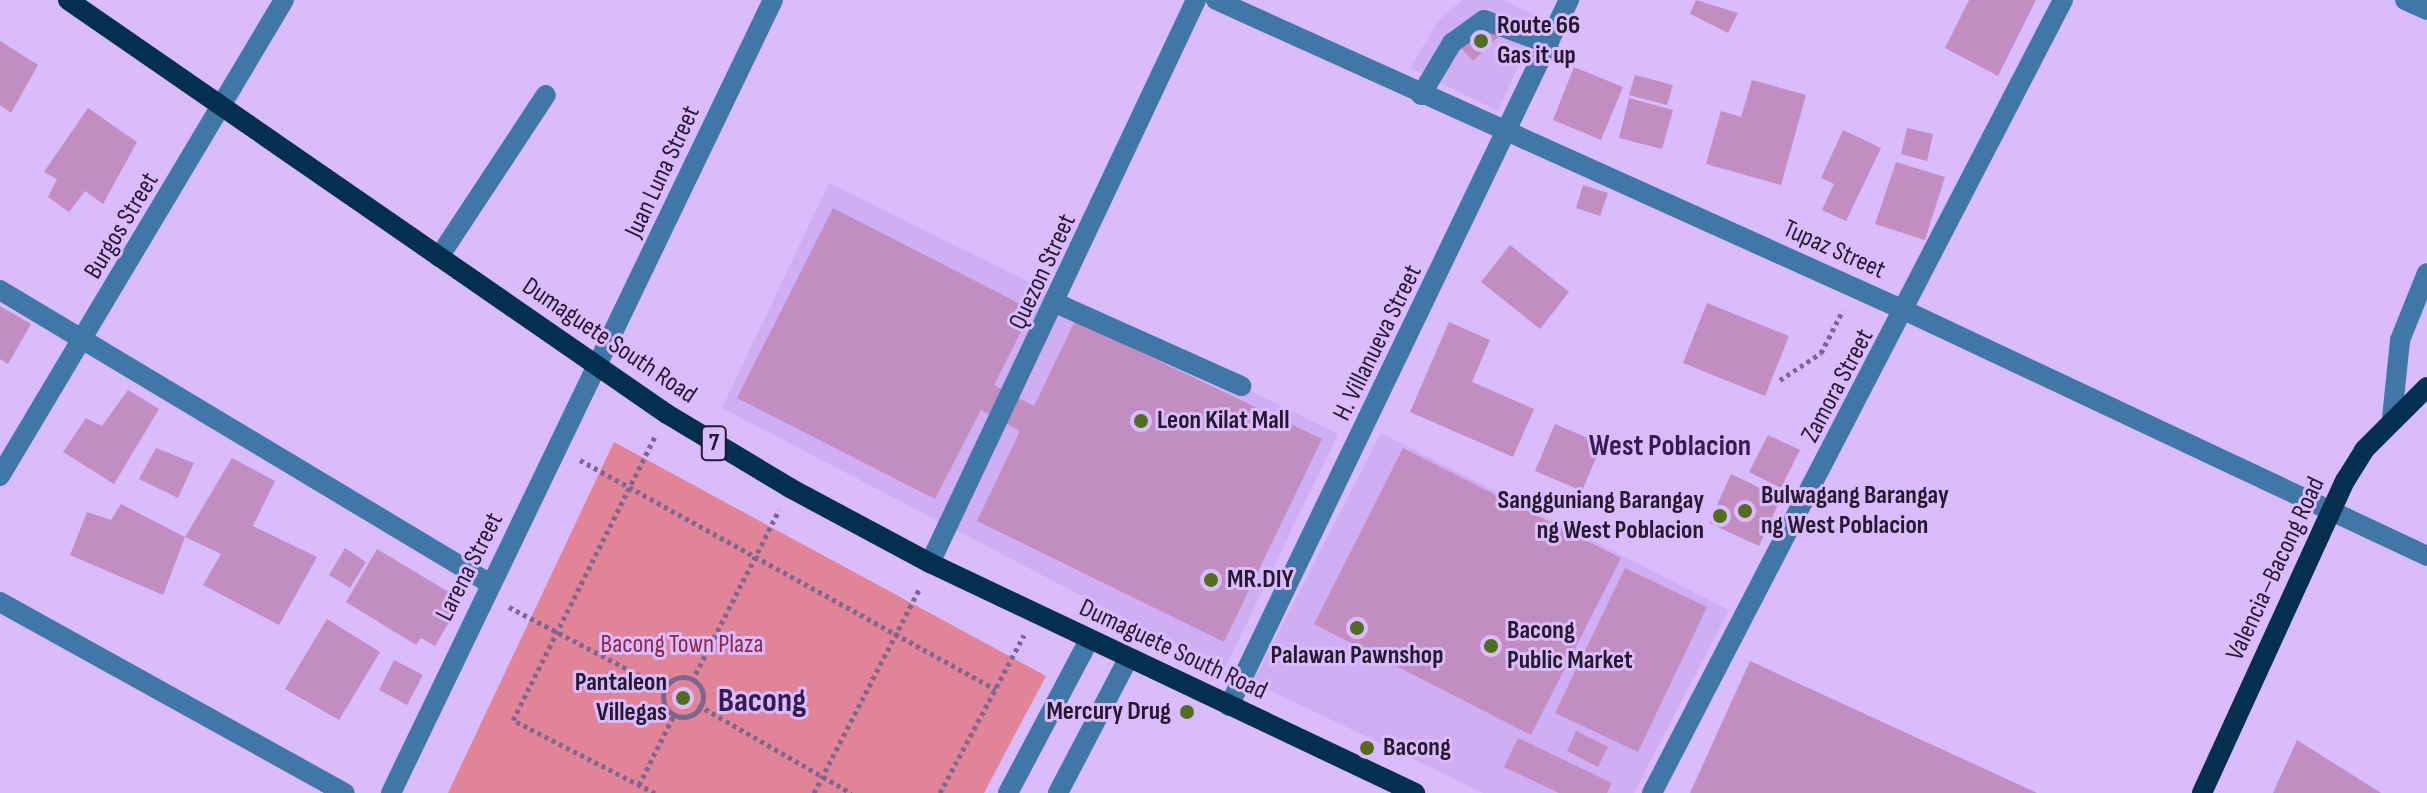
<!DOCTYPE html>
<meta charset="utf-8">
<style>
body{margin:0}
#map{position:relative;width:2427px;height:793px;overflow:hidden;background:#dabbfb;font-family:"Sofia Sans Condensed",sans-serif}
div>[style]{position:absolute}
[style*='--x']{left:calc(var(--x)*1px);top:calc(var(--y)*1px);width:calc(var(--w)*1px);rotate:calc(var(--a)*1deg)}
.built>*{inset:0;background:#d0aef4}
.green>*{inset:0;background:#e28498}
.building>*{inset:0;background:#c28ec2}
.path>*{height:5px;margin-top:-2.5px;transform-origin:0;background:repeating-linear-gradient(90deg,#7d6792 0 4px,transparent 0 8px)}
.path>.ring{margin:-2.5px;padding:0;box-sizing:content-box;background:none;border:5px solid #7d6792;border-radius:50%}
.minor>*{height:20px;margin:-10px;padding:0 10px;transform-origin:10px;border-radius:10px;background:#4077a7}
.major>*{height:20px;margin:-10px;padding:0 10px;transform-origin:10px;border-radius:10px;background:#052f4f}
.dots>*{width:22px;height:22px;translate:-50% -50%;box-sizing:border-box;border:4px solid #dabbfb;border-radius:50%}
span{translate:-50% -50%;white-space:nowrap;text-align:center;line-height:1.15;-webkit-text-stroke:6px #dabbfb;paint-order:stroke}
.shield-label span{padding:2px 6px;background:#dabbfb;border:2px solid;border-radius:6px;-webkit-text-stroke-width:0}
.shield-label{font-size:24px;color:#251930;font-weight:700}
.poi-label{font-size:26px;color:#251930;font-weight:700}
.left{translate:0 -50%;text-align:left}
.right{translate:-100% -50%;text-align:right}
.street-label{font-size:26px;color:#251930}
.park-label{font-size:26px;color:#912447}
.quarter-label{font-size:30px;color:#381c4f;font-weight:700}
.district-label{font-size:34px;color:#381c4f;font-weight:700}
</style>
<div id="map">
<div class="built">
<i style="clip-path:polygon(1462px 0,1504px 0,1540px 18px,1498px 111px,1410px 68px,1439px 20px)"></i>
<i style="clip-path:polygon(829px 183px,1338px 434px,1224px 670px,722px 408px)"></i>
<i style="clip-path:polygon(1381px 433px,1729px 610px,1634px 793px,1483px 793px,1253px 682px)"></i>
</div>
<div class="green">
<i style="clip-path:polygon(614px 442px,1046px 676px,984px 793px,448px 793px)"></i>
</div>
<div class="building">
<i style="clip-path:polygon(1696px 0,1738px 13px,1728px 33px,1690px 14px)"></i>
<i style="clip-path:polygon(1969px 0,2036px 0,1998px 76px,1945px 48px)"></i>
<i style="clip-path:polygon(1489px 22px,1500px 35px,1473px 61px,1461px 48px)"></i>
<i style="clip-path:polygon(0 41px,38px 65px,11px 113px,0 105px)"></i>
<i style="clip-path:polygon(1574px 67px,1623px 87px,1601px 140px,1553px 120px)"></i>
<i style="clip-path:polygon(1635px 75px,1673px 85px,1667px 105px,1629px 95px)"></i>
<i style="clip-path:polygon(1752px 80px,1806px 95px,1781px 185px,1706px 164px,1721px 111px,1741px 117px)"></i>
<i style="clip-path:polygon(1629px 98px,1673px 110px,1662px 149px,1619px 138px)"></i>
<i style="clip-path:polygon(88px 108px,137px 142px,103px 204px,85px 191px,69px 212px,48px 197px,57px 179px,44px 172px)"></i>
<i style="clip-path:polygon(1907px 128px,1933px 134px,1927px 161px,1901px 154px)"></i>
<i style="clip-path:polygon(1843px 130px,1881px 148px,1846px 221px,1822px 210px,1834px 184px,1821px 178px)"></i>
<i style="clip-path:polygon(1896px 162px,1945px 177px,1925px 240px,1875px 224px)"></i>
<i style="clip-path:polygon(1583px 185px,1608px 193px,1600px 216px,1576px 208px)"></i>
<i style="clip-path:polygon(833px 208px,1032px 310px,994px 385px,1034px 406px,1075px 321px,1322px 439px,1224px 642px,977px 521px,1020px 431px,981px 410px,935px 499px,737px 398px)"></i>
<i style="clip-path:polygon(1510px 245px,1569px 292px,1540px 329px,1481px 282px)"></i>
<i style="clip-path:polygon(1707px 303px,1789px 336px,1765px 396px,1683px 363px)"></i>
<i style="clip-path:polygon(0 306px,31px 324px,8px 364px,0 359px)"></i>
<i style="clip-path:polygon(1449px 322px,1490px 340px,1472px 382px,1534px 409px,1513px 457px,1410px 412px)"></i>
<i style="clip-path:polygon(128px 390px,159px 409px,114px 484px,63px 452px,86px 418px,102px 426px)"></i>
<i style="clip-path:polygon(1555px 424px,1602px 444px,1582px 491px,1535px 471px)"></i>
<i style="clip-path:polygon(1768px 435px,1800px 450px,1781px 488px,1749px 472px)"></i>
<i style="clip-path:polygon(156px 448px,194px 463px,178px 498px,139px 479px)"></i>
<i style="clip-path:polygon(1403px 448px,1621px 558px,1531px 735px,1314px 624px)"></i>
<i style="clip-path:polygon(232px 458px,275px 481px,253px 526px,317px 557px,279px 625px,203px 585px,221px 554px,185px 537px)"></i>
<i style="clip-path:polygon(1731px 474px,1781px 498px,1759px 546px,1709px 523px)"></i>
<i style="clip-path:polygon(121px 504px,185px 537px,163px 595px,70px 555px,87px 512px,111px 520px)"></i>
<i style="clip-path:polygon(345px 548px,366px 562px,350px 588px,329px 575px)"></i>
<i style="clip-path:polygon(377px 549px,462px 600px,435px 646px,421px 638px,416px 645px,346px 602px)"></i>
<i style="clip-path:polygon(1625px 568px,1707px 607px,1638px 752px,1555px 713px)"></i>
<i style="clip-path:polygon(327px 619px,380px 652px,339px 720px,285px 689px)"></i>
<i style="clip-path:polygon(394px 660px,423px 675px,407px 705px,379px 690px)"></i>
<i style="clip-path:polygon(1750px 661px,2037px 793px,1690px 793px)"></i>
<i style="clip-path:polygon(1576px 731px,1608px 747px,1598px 767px,1567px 751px)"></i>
<i style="clip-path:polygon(1518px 738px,1612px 783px,1607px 793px,1559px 793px,1504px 767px)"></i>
<i style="clip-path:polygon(2297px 740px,2381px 793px,2273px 793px)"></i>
</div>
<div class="path">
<i style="--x:1780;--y:380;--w:49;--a:-33.4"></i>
<i style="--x:1821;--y:353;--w:48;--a:-62.9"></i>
<i style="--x:580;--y:460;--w:475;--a:28.9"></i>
<i style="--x:509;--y:607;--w:179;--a:27.6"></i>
<i class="ring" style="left:663px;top:677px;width:35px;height:35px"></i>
<i style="--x:692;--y:681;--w:192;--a:-63"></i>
<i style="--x:698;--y:705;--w:177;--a:29.9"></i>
<i style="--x:639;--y:785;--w:80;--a:-63.4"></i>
<i style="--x:655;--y:793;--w:160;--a:-152.8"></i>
<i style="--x:513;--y:720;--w:319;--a:-63.4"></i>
<i style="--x:814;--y:793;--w:231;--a:-62.7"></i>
<i style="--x:940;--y:793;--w:179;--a:-62"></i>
</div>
<div class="minor">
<i style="--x:1216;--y:0;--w:759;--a:24.27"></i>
<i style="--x:1908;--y:312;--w:573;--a:25.18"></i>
<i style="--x:2405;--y:0;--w:24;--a:24"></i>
<i style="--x:1421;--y:95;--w:61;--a:-59.2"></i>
<i style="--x:1452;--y:43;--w:39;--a:-36"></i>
<i style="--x:1484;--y:20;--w:69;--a:20.3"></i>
<i style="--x:439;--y:257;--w:194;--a:-56.6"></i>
<i style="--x:0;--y:290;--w:570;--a:30.93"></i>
<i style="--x:1058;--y:304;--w:201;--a:24.1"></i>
<i style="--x:2392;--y:418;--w:78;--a:-84.1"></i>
<i style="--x:2400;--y:340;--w:72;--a:-68.1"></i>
<i style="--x:0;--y:476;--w:554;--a:-59.18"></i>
<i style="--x:930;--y:563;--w:623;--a:-64.71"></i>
<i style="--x:0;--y:602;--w:394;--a:29"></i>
<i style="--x:1229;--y:706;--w:784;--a:-64.29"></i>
<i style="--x:391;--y:793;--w:880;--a:-64.28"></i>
<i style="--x:1008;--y:793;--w:173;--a:-62.1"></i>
<i style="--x:1058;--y:793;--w:151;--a:-62.4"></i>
<i style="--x:1652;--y:793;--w:893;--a:-62.6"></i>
</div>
<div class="major">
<i style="--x:68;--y:0;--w:728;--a:34.65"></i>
<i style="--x:667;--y:414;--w:144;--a:31"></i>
<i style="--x:790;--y:488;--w:159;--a:28.2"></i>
<i style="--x:930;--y:563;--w:537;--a:25.37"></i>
<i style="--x:2202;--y:793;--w:343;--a:-65.4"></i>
<i style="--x:2345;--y:481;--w:36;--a:-58"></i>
<i style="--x:2364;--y:450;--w:89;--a:-45"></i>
</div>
<div class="dots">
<i style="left:1481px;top:41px;background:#536d20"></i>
<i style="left:1141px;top:421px;background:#536d20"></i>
<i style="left:1745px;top:511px;background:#536d20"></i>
<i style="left:1720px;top:516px;background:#536d20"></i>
<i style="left:1211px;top:580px;background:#536d20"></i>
<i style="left:1357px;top:628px;background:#536d20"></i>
<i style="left:1491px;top:646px;background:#536d20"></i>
<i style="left:683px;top:698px;background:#536d20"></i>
<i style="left:1187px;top:712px;background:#536d20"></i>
<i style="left:1367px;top:748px;background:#536d20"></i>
</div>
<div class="shield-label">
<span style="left:714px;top:443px">7</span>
</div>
<div class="poi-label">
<span class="left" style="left:1497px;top:41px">Route 66<br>Gas it up</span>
<span class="left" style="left:1157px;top:421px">Leon Kilat Mall</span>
<span class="left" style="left:1761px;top:511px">Bulwagang Barangay<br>ng West Poblacion</span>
<span class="right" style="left:1704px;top:516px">Sangguniang Barangay<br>ng West Poblacion</span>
<span class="left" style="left:1227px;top:580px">MR.DIY</span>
<span class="left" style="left:1507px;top:646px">Bacong<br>Public Market</span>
<span style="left:1357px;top:656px">Palawan Pawnshop</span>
<span class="right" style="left:667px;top:698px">Pantaleon<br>Villegas</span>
<span class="right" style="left:1171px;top:712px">Mercury Drug</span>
<span class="left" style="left:1383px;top:748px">Bacong</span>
</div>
<div class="street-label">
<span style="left:663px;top:172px;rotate:-65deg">Juan Luna Street</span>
<span style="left:122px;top:226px;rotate:-59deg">Burgos Street</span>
<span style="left:1834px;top:250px;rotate:24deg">Tupaz Street</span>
<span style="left:1043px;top:272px;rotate:-65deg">Quezon Street</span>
<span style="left:609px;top:341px;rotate:34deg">Dumaguete South Road</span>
<span style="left:1378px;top:343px;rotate:-64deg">H. Villanueva Street</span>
<span style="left:1838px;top:386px;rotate:-62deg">Zamora Street</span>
<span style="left:470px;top:567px;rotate:-63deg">Larena Street</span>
<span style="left:2276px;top:569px;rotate:-65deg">Valencia–Bacong Road</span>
<span style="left:1173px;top:650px;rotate:25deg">Dumaguete South Road</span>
</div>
<div class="park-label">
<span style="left:682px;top:645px">Bacong Town Plaza</span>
</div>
<div class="quarter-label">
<span style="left:1670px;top:446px">West Poblacion</span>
</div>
<div class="district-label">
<span style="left:762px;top:701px">Bacong</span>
</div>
</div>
